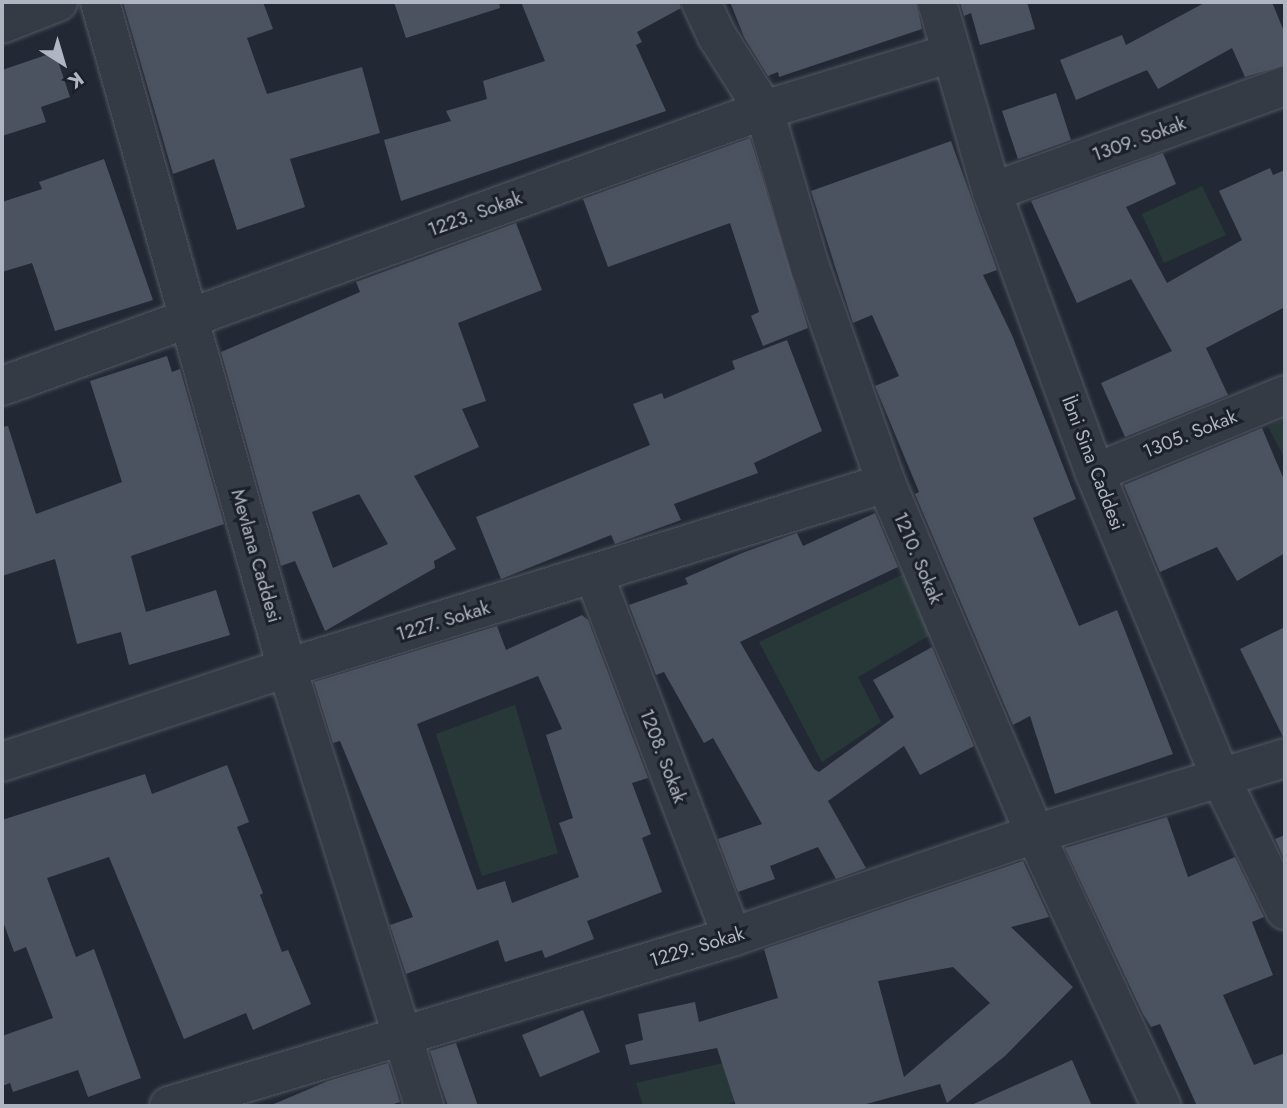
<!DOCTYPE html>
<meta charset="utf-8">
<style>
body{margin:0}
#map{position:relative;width:1287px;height:1108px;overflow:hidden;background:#222934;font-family:Jost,sans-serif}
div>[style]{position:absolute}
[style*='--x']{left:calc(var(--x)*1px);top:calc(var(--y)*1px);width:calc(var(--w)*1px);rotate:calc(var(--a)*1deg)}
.green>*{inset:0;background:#283839}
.building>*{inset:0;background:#4b5260}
.roads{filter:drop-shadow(0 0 2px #535863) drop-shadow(0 0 2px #535863)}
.minor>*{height:38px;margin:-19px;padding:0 19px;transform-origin:19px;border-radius:19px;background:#353b45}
.tertiary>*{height:38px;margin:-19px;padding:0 19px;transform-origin:19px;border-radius:19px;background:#353b45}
span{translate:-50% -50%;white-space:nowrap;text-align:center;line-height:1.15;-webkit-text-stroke:6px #1b202a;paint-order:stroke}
.street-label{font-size:19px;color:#b0b5c2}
.frame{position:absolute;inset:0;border:4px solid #b0b5c2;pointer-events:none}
.north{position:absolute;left:28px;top:28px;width:70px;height:70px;-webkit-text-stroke:5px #1b202a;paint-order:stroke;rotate:143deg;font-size:19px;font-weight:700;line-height:28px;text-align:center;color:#b0b5c2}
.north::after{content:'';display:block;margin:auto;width:24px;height:32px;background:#b0b5c2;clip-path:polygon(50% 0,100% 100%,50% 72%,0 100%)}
</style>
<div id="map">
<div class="green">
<i style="clip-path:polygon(1202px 186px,1226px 235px,1164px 263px,1142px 214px)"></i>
<i style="clip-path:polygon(1285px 419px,1285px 459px,1268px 427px)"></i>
<i style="clip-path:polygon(910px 571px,937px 631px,858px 677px,881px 722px,822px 762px,759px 642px)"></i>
<i style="clip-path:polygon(515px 705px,558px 853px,482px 876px,436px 734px)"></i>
<i style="clip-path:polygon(763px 1054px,778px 1084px,723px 1106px,643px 1106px,636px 1083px)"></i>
</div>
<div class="building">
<i style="clip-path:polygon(123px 2px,263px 2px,273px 29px,247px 38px,267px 94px,362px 67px,380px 133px,290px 159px,305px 207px,237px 230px,214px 159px,173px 174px)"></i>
<i style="clip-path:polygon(394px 2px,499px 2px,500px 8px,406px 38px)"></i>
<i style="clip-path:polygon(521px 2px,679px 2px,681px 8px,637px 32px,642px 42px,636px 45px,666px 111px,401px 201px,384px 140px,451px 121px,446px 111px,487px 99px,483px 81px,545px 61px)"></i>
<i style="clip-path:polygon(730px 2px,916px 2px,922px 29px,779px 77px,778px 72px,768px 76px,744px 37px)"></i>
<i style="clip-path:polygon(960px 2px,1027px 2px,1035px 29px,980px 45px,971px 13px,964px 16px)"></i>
<i style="clip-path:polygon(1206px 2px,1272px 2px,1285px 34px,1285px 65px,1245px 77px,1232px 48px,1158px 89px,1147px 70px,1076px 100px,1060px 60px,1122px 35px,1126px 45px)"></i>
<i style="clip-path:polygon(55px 52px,70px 97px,41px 107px,46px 122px,2px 136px,2px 70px)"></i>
<i style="clip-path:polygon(1056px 93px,1071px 140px,1018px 159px,1002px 111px)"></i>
<i style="clip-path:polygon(750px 138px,808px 328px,763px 346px,751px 316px,759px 312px,730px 223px,608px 267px,583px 199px)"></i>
<i style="clip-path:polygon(951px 141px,997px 270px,983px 275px,1012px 335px,1076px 499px,1033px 518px,1079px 626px,1117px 610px,1173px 754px,1055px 794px,1030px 716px,1013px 725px,915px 494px,919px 492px,875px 386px,899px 376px,872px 315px,853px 323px,811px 191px)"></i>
<i style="clip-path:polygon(1163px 153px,1176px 184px,1126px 207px,1167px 283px,1242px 240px,1219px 191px,1270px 168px,1273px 175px,1285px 170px,1285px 307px,1206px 348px,1228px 395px,1125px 437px,1101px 383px,1172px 351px,1131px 279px,1077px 303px,1031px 201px)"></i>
<i style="clip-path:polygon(104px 159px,153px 300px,55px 331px,32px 263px,2px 272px,2px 202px,42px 189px,39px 182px)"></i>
<i style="clip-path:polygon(evenodd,516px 223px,542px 290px,458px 323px,486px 401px,462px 409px,479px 447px,414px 476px,456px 549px,434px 561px,435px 568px,325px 631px,295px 561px,281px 566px,221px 352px,360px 292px,356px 282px,516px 223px,359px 494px,388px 544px,333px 568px,312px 512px,359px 494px)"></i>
<i style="clip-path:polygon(787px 340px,822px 431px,754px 463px,758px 473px,674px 504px,681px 520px,615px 544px,611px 535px,501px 579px,476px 517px,650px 445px,633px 404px,662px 393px,664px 399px,735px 369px,732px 361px)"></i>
<i style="clip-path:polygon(167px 356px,172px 372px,180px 369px,224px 524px,131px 556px,146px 612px,216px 590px,230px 635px,129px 665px,121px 632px,77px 644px,55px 559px,2px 576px,2px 427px,8px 426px,36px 514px,122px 482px,90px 381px)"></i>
<i style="clip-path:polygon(1262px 428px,1285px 482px,1285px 553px,1237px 581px,1217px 547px,1160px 572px,1124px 485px)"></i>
<i style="clip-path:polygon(875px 513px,898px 567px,740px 642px,814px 769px,819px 772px,894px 717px,873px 680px,932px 647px,974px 746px,920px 775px,904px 746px,828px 801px,866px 868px,836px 879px,818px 847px,770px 866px,775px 879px,738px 892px,718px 839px,762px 824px,713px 738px,704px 743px,664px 672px,656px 675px,629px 605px,688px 584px,685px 578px,742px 553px,797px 533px,803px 546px)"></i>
<i style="clip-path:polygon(evenodd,582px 615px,588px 620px,648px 778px,632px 783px,651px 834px,642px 838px,662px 892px,587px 921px,594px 939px,545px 958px,542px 950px,505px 962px,498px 940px,406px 974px,390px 925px,413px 917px,340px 741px,333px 743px,314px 682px,497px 626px,506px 650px,582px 615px,538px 676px,562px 729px,546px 735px,573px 818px,559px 823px,579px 877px,512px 903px,505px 881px,477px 890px,417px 724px,538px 676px)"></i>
<i style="clip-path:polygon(1285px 627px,1285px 737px,1283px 737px,1240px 649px)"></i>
<i style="clip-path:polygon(227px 765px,249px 822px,237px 827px,263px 893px,260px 895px,282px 952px,288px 950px,311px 1004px,253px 1030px,246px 1013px,184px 1039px,109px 857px,47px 878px,76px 957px,94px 949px,141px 1078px,88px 1097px,78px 1070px,13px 1092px,10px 1083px,2px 1086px,2px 1036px,53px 1018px,26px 947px,14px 952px,2px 919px,2px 820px,145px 774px,152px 794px)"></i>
<i style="clip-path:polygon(1167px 817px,1188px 877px,1235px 857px,1264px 917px,1252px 922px,1273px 975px,1223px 995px,1254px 1065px,1285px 1053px,1285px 1106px,1197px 1106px,1160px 1024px,1151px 1027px,1143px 1014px,1065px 848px)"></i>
<i style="clip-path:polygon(1285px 835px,1285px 861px,1275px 839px)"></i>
<i style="clip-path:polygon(evenodd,1023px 861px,1049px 917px,1011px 927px,1073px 987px,1005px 1056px,947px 1103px,940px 1084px,859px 1106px,736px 1106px,717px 1048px,630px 1065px,625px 1045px,643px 1040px,638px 1014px,695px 1002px,699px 1022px,778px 998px,764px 949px,1023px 861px,953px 967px,990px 1003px,904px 1077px,878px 981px,953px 967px)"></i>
<i style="clip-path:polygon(583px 1010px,600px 1052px,540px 1077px,522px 1035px)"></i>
<i style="clip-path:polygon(456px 1043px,478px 1106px,448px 1106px,441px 1086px,430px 1051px)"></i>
<i style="clip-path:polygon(1072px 1060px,1092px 1106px,969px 1106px)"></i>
<i style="clip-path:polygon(388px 1063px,400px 1102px,388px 1106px,269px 1106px,328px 1081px)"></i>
</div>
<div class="roads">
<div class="minor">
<i style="--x:701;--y:2;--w:38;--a:65"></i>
<i style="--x:717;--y:36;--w:88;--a:57.6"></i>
<i style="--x:764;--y:110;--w:164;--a:73.7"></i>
<i style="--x:810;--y:267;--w:229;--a:70.6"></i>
<i style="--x:886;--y:483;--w:381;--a:67"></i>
<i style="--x:1035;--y:834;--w:300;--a:65.1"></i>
<i style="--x:2;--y:24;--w:60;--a:-21.4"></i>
<i style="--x:992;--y:192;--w:312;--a:-19.9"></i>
<i style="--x:2;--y:386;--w:810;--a:-19.91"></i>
<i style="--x:764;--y:110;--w:196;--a:-16.9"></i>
<i style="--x:1095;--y:473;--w:205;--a:-22.3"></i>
<i style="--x:594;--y:575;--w:387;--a:69.1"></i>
<i style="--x:2;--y:762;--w:300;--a:-18.3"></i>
<i style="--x:287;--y:668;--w:627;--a:-17.16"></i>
<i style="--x:169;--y:1106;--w:588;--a:-16.71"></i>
<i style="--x:732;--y:937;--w:320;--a:-18.8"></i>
<i style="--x:1035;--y:834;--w:261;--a:-16.9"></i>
</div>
<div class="tertiary">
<i style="--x:100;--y:2;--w:692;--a:74.32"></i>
<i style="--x:287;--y:668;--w:459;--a:72.6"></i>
<i style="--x:937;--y:2;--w:198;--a:73.9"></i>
<i style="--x:992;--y:192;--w:299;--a:69.9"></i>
<i style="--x:1095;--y:473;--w:331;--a:67.6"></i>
<i style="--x:1221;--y:779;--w:146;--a:64"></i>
</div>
</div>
<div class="street-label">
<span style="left:1139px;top:139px;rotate:-20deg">1309. Sokak</span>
<span style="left:475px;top:214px;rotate:-20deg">1223. Sokak</span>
<span style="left:1190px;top:434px;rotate:-22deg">1305. Sokak</span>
<span style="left:1093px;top:463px;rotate:69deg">İbni Sina Caddesi</span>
<span style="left:256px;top:556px;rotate:74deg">Mevlana Caddesi</span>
<span style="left:918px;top:558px;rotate:67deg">1210. Sokak</span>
<span style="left:443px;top:621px;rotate:-17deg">1227. Sokak</span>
<span style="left:663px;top:756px;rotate:69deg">1208. Sokak</span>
<span style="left:697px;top:947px;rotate:-17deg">1229. Sokak</span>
</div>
<div class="frame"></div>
<div class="north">K</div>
</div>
